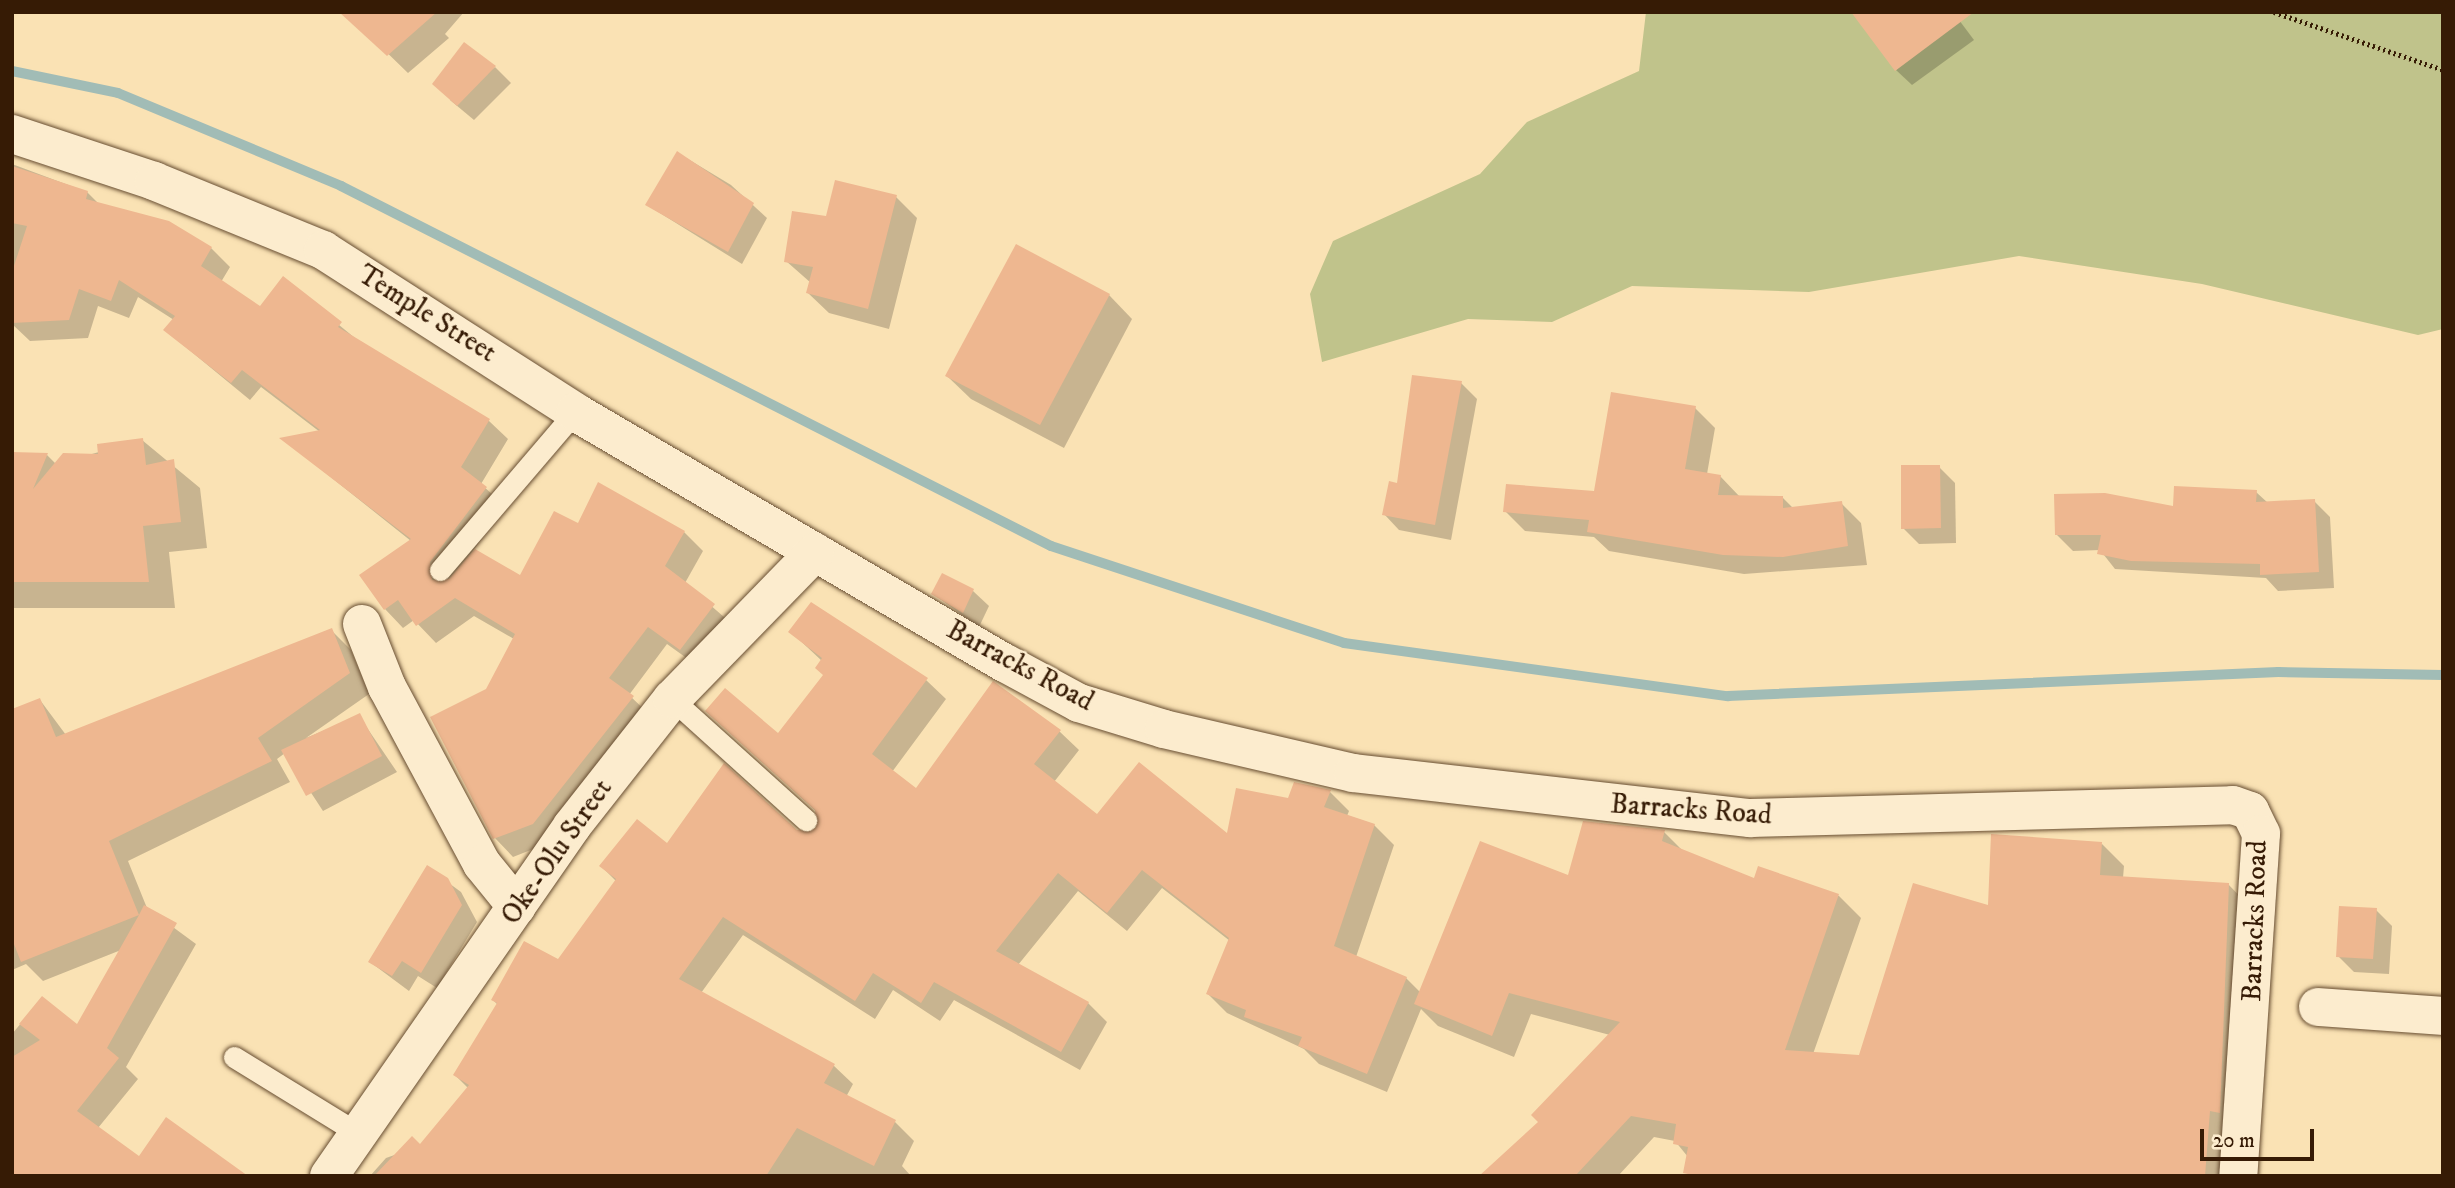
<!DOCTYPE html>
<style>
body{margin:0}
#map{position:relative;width:2455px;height:1188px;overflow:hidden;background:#fae2b4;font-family:"IM FELL DW Pica",serif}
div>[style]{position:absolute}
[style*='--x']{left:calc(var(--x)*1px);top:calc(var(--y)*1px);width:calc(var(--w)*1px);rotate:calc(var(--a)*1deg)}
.green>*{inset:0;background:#c0c38b}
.shadow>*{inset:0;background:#0003}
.stream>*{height:10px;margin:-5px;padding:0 5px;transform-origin:5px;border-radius:5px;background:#a1bcb6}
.building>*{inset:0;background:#eeb790}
.path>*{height:4.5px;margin-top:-2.25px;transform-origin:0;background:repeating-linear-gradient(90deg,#361b05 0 2px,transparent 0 5.5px)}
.roads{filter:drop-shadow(0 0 2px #674d31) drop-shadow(0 0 2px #674d31)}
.lane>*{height:21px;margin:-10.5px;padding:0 10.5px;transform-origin:10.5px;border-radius:10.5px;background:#fcecce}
.street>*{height:38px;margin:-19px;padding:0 19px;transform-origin:19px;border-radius:19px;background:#fcecce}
span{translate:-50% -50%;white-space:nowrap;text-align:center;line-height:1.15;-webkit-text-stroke:5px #fcecce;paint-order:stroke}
.street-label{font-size:28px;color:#361b05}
.frame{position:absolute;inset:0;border:14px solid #361b05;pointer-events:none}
.scale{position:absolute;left:2200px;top:1129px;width:114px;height:32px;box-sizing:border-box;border:4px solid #361b05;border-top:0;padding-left:9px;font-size:21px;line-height:24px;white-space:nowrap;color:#361b05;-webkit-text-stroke:5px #fcecce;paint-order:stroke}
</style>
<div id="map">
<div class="green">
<i style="clip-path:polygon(1646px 12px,2443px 14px,2443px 329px,2418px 335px,2202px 284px,2019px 256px,1809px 292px,1632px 286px,1552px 322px,1468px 319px,1322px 362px,1310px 294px,1333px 241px,1480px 174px,1527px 122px,1639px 71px)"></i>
</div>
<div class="shadow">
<i style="clip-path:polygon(345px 12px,464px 12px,445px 34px,449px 38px,408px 73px)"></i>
<i style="clip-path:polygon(1953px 12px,1974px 40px,1912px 85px,1896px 70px)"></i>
<i style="clip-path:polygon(495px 67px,511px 83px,474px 120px,450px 100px)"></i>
<i style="clip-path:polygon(678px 153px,731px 185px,767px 218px,742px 264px,647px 205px)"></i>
<i style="clip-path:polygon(12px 164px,87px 192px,100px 205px,168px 222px,211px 248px,230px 267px,221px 282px,260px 309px,283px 279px,361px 343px,489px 421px,508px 439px,481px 484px,505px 506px,461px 568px,521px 578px,579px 525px,598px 484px,684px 532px,703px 551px,685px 583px,732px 624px,699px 667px,667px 644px,629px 695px,651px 716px,551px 842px,513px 857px,495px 838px,487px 690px,514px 639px,474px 616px,436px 643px,414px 620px,403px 628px,385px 609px,411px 541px,283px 439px,320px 432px,261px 387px,250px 400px,165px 330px,174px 320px,138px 297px,129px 318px,98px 306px,88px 338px,30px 341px,12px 324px)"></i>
<i style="clip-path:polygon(896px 197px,917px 218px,889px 329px,829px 313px,808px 293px,811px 283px,786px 261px,827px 218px)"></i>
<i style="clip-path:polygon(1109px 295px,1132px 319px,1064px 448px,971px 399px,947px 376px)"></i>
<i style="clip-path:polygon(1461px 383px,1477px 399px,1451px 540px,1399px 530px,1384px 514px)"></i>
<i style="clip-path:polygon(1695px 408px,1715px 428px,1707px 474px,1720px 476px,1740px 497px,1783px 498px,1794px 509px,1841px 503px,1861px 523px,1867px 565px,1744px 574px,1609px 551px,1594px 537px,1525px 531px,1505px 511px,1596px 493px)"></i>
<i style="clip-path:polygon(142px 440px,200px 488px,207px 548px,169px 552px,175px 608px,12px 608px,12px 453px,47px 455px,56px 464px)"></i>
<i style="clip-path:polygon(1939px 467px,1955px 483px,1956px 543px,1919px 544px,1903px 528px)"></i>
<i style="clip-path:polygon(2256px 492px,2268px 503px,2314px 501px,2330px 517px,2334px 588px,2278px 591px,2266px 578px,2115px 569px,2100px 550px,2073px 551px,2057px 535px)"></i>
<i style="clip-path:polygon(973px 591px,989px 606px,979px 627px,933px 594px)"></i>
<i style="clip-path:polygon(331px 630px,351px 650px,369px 694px,306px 738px,359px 716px,397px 772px,323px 811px,285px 753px,277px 759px,290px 782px,128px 861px,147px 908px,196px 944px,126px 1067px,138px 1079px,98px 1128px,139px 1159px,12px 1176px,12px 1034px,42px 998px,78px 1027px,121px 950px,43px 981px,26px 964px,12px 970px,12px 711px,40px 700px,66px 735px)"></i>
<i style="clip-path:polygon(791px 632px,926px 680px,946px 699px,892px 772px,916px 791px,1059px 731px,1079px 750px,1054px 782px,1097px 816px,1229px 836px,1289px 800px,1295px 784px,1330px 792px,1349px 811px,1347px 816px,1374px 825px,1394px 845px,1356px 957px,1406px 978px,1420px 992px,1569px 878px,1664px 832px,1683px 851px,1755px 880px,1759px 869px,1839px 896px,1861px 918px,1813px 1054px,1860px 1057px,1989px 907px,2102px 844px,2124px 866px,2123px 878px,2228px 884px,2250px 907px,2228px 1176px,1688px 1176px,1688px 1157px,1675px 1141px,1654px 1137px,1618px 1176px,1481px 1176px,1540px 1122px,1610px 1035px,1531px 1014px,1514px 1057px,1438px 1026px,1421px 1009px,1387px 1092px,1319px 1064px,1304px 1049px,1227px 1013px,1208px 994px,1230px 941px,1162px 888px,1127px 931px,1078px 891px,1018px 965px,1088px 1003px,1107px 1022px,1080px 1070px,954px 1000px,940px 1021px,893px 990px,875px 1019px,743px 935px,701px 993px,833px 1065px,853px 1084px,846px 1097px,895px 1122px,914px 1141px,902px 1166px,911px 1176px,370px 1176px,386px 1158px,420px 1146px,468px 1088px,455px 1075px,498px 1005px,493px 1000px,559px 962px,616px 881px,601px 866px,667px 845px,818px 830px,817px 812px,727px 730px,778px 735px,824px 676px,822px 661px)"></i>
<i style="clip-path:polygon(427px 867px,461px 892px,477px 922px,437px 988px,418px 976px,409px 991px,370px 962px)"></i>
<i style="clip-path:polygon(2376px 910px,2392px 926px,2389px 974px,2354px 972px,2338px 956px)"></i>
</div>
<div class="stream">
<i style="--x:12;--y:71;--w:108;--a:11.7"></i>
<i style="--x:118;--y:93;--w:242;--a:22.6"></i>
<i style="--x:341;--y:186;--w:796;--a:26.89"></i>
<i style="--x:1051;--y:546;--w:309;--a:18.3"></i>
<i style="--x:1344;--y:643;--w:388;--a:7.9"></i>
<i style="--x:1728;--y:696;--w:551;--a:-2.5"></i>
<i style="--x:2278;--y:672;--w:165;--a:1"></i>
</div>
<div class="building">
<i style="clip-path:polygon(339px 12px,437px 12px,387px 56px)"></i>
<i style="clip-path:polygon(1851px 12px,1974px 12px,1895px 71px)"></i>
<i style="clip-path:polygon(464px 42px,496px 66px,457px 106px,432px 84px)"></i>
<i style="clip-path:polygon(677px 151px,754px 203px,728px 252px,645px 205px)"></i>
<i style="clip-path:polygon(12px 166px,88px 191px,86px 199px,169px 221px,212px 247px,201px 266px,260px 306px,283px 276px,342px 322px,338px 327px,490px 419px,461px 467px,487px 487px,430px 562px,432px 580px,449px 579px,475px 549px,520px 575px,554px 511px,578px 523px,598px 482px,685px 531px,665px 566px,715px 604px,680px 650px,648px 627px,609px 678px,634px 696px,533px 824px,493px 839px,430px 717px,486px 689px,515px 634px,455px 598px,416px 626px,398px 600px,384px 610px,359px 575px,411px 539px,279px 438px,320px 430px,242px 370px,231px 383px,163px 330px,175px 316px,119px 280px,111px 301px,79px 289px,69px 320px,12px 323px,12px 272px,27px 226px,12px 223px)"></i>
<i style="clip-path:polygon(835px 180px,897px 195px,868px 309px,806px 293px,813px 267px,784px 262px,792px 211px,826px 216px)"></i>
<i style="clip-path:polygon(1016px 244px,1110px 294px,1040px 425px,945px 376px)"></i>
<i style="clip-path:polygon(1412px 375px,1462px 381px,1435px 525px,1382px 515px,1389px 481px,1397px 483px)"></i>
<i style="clip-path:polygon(1611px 392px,1696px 406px,1685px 469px,1721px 475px,1718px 495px,1783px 496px,1783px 508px,1842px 501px,1848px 546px,1783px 557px,1723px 555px,1587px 532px,1589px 520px,1503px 512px,1506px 484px,1594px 491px)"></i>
<i style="clip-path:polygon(143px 438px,146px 465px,174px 459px,181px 522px,143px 526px,149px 582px,12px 582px,12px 452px,48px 453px,33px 489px,63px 453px,98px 454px,97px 444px)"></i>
<i style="clip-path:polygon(1901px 465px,1940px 465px,1941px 528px,1901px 529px)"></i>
<i style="clip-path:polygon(2174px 486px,2257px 490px,2256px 502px,2315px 499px,2319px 572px,2260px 575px,2260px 564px,2131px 561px,2097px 554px,2101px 535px,2055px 535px,2054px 494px,2105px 493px,2173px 506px)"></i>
<i style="clip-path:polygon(942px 573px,974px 589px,963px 613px,931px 594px)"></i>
<i style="clip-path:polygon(811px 602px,928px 678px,872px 754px,916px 788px,993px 681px,1061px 730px,1034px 764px,1097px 814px,1139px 762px,1227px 833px,1236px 788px,1288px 798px,1294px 782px,1331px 790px,1324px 807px,1375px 824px,1334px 946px,1407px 977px,1367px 1074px,1298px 1046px,1302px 1037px,1244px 1017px,1246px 1010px,1206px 994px,1229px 938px,1142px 870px,1107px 913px,1058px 873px,996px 951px,1089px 1002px,1061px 1052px,934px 982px,921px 1003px,873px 973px,855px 1001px,723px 917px,679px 979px,835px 1064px,824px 1083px,896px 1120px,874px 1166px,797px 1128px,766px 1176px,374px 1176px,412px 1136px,420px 1144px,469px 1085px,453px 1075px,497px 1003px,491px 1000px,524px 941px,558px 959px,616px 879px,599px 866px,637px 819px,667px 843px,724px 763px,797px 830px,816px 828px,815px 810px,705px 711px,725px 688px,778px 733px,823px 675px,815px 668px,822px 658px,788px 632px)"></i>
<i style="clip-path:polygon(332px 628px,350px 673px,258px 738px,272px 761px,109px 841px,139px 915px,144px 905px,177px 923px,107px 1048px,119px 1058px,77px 1111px,139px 1156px,166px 1117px,248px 1176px,12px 1176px,12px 1057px,40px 1040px,19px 1024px,42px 996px,77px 1024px,139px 915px,21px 962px,12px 939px,12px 709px,40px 698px,56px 737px)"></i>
<i style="clip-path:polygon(360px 713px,382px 756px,306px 796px,281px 750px)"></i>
<i style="clip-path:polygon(1583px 821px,1665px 830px,1662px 841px,1754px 878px,1758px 866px,1839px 894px,1785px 1050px,1859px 1055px,1913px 883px,1988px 905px,1991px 834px,2102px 842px,2100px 875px,2229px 883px,2220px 1113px,2210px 1111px,2205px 1176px,1698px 1176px,1683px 1173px,1688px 1147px,1673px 1144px,1676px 1124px,1631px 1116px,1575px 1176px,1479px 1176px,1538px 1122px,1531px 1115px,1620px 1022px,1509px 993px,1492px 1036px,1414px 1004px,1480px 841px,1568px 875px)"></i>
<i style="clip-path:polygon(427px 865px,448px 878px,462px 905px,421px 973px,402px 961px,392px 976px,368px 962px)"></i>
<i style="clip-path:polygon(2339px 906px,2377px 908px,2373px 959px,2336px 957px)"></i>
</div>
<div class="path">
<i style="--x:2274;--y:12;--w:179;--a:18.9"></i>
</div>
<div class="roads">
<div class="lane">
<i style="--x:440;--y:570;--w:208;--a:-49.5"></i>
<i style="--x:672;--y:699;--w:181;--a:42.1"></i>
<i style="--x:234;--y:1057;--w:147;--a:31.6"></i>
</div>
<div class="street">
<i style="--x:12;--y:134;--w:150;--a:18.3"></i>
<i style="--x:154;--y:181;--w:183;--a:22.2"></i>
<i style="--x:323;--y:250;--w:300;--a:32.7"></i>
<i style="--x:575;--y:412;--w:498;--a:30.3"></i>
<i style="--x:1005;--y:663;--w:84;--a:28.4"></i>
<i style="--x:1079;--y:703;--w:89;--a:17"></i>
<i style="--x:1164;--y:729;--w:194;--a:13.1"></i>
<i style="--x:1353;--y:773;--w:400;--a:6.5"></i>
<i style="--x:1750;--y:818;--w:483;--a:-1.5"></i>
<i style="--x:2233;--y:805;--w:18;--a:19"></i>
<i style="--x:2250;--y:811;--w:25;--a:64"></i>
<i style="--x:2261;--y:834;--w:343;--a:93.8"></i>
<i style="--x:362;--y:624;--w:68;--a:68.4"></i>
<i style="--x:387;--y:687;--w:201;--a:61.8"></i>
<i style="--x:482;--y:864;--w:55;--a:50.9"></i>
<i style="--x:2318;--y:1007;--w:125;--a:4.1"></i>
<i style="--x:329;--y:1176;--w:426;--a:-55.2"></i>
<i style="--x:572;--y:826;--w:162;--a:-51.8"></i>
<i style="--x:672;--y:699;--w:205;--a:-45.8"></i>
</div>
</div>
<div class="street-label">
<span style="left:427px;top:314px;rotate:32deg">Temple Street</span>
<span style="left:1020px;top:666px;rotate:28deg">Barracks Road</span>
<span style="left:1691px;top:810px;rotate:4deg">Barracks Road</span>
<span style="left:557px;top:852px;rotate:-55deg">Oke-Olu Street</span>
<span style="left:2255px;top:921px;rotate:-88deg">Barracks Road</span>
</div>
<div class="frame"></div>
<div class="scale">20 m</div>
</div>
